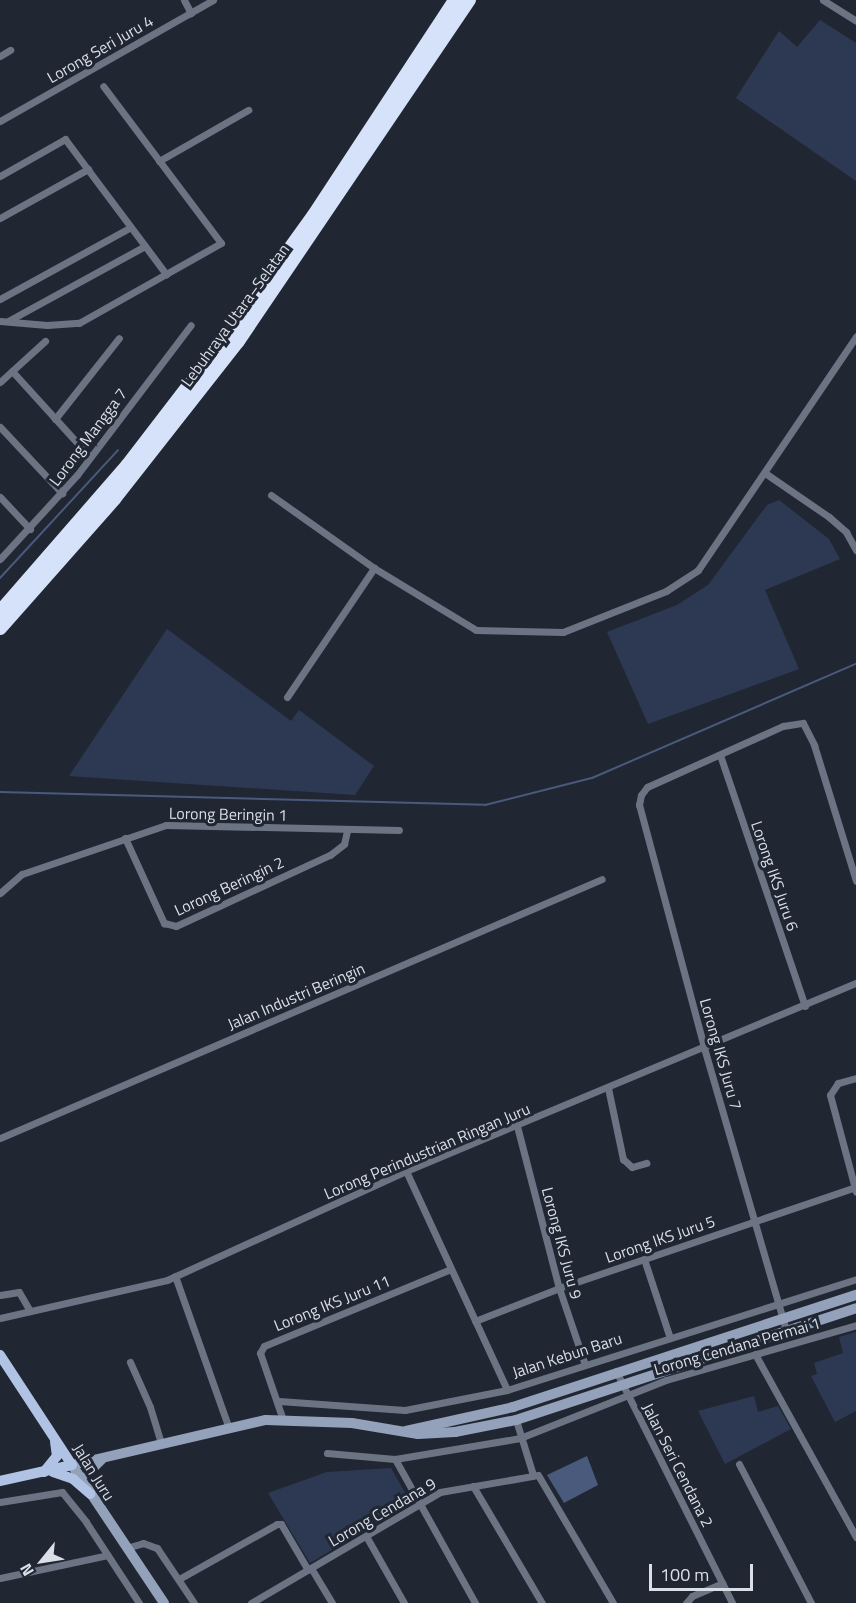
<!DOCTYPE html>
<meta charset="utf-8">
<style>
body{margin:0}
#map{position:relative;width:856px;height:1603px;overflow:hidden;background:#202733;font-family:"Titillium Web",sans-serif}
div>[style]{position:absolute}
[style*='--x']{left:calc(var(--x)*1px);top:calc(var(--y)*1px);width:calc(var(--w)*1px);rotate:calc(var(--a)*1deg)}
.green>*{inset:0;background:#2d3953}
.water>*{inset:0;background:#495a7c}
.stream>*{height:2px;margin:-1px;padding:0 1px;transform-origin:1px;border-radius:1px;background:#495a7c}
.street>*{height:7px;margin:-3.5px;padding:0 3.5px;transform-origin:3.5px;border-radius:3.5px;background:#6c7484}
.secondary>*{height:10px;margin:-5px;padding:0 5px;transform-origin:5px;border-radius:5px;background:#93a1ba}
.primary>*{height:10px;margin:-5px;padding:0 5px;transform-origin:5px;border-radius:5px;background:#b1c3e4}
.highway>*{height:14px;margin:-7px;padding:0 7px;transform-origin:7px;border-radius:7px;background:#d5e2fa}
span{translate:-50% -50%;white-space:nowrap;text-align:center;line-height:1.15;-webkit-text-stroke:6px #202733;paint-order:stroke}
.street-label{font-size:16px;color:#dadee7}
.north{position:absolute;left:12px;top:1531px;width:60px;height:60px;-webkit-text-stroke:4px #202733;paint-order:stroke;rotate:240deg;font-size:16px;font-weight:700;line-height:24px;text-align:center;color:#dadee7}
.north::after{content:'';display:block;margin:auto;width:21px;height:27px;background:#dadee7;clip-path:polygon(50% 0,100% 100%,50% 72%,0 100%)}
.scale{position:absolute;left:649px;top:1564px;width:104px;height:27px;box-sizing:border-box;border:3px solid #dadee7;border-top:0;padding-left:8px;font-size:18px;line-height:21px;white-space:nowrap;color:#dadee7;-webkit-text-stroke:4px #202733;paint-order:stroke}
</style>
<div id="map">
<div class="green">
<i style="clip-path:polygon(820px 20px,856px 43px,856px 181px,736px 98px,779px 31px,797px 47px)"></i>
<i style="clip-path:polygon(779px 500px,829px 539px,840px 559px,765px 590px,799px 669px,648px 724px,607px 632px,677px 605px,708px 585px,767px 505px)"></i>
<i style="clip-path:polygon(167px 629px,291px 721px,299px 710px,374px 766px,355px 795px,69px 776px)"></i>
<i style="clip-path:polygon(856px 1332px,856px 1411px,835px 1422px,811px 1376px,817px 1374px,814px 1363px,843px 1353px,839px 1337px)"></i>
<i style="clip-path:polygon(754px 1396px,758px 1412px,778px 1406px,791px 1429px,725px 1464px,698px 1411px)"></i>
<i style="clip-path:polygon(391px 1468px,411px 1503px,310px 1563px,268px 1493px,327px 1472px)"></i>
</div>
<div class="water">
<i style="clip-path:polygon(587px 1456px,598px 1485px,564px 1503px,547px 1475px)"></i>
</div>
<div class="stream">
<i style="--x:0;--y:578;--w:174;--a:-47.3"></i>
<i style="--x:0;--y:792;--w:485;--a:1.5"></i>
<i style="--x:485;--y:805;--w:110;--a:-14.2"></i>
<i style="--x:592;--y:778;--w:288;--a:-23.4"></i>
</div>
<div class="street">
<i style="--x:184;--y:0;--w:15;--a:62"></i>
<i style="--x:823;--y:0;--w:39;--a:32"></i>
<i style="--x:0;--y:56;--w:12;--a:-31"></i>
<i style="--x:0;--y:121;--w:245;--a:-29.6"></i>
<i style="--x:159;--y:161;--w:103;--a:-29.8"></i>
<i style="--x:0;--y:176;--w:75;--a:-29.6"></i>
<i style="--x:65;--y:139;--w:169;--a:53.2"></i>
<i style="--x:0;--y:218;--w:101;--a:-29.1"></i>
<i style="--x:0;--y:299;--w:149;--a:-28.8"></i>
<i style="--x:0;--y:321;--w:47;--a:4.9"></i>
<i style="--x:47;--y:325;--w:32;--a:-4"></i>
<i style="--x:79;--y:323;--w:163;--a:-29.4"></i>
<i style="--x:221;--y:243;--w:196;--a:-126.9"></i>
<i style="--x:8;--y:321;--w:156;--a:-28.7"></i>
<i style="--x:12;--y:371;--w:116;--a:47.8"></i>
<i style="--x:0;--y:382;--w:61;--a:-42.3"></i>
<i style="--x:55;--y:419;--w:103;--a:-51.7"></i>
<i style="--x:0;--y:427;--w:91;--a:46.8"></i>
<i style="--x:765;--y:473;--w:78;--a:34.5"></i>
<i style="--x:829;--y:517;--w:23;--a:41"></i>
<i style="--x:846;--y:532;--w:21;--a:61"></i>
<i style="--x:271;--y:495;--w:126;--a:35.3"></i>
<i style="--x:374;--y:568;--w:119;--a:31.3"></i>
<i style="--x:476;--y:630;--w:87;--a:1.3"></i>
<i style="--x:563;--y:632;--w:111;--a:-21.7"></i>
<i style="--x:666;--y:591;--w:38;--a:-33"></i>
<i style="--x:698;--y:570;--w:282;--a:-55.9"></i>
<i style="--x:0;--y:497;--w:44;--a:46.8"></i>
<i style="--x:0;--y:559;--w:114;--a:-47.5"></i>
<i style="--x:77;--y:475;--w:188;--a:-52.8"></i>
<i style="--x:287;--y:697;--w:156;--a:-56"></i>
<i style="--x:720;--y:755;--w:265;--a:71.3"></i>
<i style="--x:125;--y:838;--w:94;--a:65.4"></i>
<i style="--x:164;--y:923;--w:12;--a:14"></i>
<i style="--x:176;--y:926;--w:170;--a:-24.8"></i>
<i style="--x:330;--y:855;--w:18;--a:-38"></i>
<i style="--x:344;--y:844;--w:13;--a:-77"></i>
<i style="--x:0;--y:893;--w:29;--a:-41"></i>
<i style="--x:22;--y:874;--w:152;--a:-18.8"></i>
<i style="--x:166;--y:825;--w:233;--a:1.2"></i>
<i style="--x:856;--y:1078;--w:19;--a:164"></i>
<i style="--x:838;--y:1083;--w:14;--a:124"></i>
<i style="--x:830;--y:1095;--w:100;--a:75"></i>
<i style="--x:608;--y:1088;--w:73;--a:78.1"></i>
<i style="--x:623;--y:1159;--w:12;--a:42"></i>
<i style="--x:632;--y:1167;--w:15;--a:-16"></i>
<i style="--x:517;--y:1126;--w:167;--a:75.5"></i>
<i style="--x:559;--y:1288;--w:81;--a:71.3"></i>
<i style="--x:0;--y:1138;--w:655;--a:-23.28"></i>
<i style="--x:406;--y:1171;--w:241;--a:65.2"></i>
<i style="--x:644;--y:1259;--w:83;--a:71.8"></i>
<i style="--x:175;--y:1276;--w:159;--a:70.5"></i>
<i style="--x:0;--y:1295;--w:19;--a:-9"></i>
<i style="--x:19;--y:1292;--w:22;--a:60"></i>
<i style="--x:0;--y:1318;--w:171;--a:-12.8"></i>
<i style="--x:167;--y:1280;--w:263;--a:-24.5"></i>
<i style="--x:406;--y:1171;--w:488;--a:-22.7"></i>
<i style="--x:475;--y:1321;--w:90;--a:-21.4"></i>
<i style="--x:559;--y:1288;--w:314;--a:-18.8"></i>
<i style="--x:786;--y:1330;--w:295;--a:-106.2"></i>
<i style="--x:704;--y:1047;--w:251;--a:-105"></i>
<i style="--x:639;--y:805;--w:10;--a:-79"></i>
<i style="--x:641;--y:795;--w:10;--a:-53"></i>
<i style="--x:647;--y:787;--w:149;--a:-24.2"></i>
<i style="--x:783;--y:726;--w:20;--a:-9"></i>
<i style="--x:803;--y:723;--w:25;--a:63"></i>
<i style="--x:814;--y:745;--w:142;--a:72.8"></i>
<i style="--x:755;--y:1354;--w:209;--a:61.1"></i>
<i style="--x:130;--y:1362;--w:49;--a:66"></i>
<i style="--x:150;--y:1407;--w:39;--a:73"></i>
<i style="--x:616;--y:1371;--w:259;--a:63.4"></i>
<i style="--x:279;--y:1401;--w:126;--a:4.1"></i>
<i style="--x:405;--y:1410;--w:104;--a:-11.1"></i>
<i style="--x:507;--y:1390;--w:366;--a:-17.6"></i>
<i style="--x:283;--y:1420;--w:71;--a:-108.9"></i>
<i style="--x:260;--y:1353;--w:8;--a:-60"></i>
<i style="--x:264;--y:1346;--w:202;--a:-22.4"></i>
<i style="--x:516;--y:1420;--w:58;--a:72.8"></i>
<i style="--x:327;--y:1453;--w:68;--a:5"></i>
<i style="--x:395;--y:1459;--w:127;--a:-9.5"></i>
<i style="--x:520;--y:1438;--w:157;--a:-21.7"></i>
<i style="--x:666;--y:1380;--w:198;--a:-16.1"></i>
<i style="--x:395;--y:1459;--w:165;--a:60.9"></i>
<i style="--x:739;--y:1464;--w:157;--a:62.6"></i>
<i style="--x:473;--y:1486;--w:136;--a:59.5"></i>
<i style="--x:0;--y:1502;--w:63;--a:-9.2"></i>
<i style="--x:62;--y:1492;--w:38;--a:51"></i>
<i style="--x:86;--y:1522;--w:97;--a:56.8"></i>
<i style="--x:366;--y:1536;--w:77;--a:60.4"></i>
<i style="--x:126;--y:1548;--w:18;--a:-16"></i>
<i style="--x:143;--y:1543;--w:15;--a:20"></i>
<i style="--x:157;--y:1548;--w:66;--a:56.1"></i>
<i style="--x:311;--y:1568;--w:41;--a:59"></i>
<i style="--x:0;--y:1578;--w:110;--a:-12"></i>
<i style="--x:179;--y:1579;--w:112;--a:-29.3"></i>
<i style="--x:277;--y:1524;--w:4;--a:0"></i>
<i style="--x:281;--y:1524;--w:53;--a:59.6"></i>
<i style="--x:251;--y:1603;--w:219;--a:-30.4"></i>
<i style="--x:440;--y:1492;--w:99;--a:-9.8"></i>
<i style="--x:538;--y:1475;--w:148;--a:59.6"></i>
<i style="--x:686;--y:1603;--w:9;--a:-49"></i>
<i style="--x:692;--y:1596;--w:33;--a:-23"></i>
</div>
<div class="secondary">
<i style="--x:406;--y:1431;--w:110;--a:-12.6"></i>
<i style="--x:513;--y:1407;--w:361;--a:-18.1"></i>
<i style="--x:84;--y:1485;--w:14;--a:-69"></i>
<i style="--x:89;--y:1472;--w:18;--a:-45"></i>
<i style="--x:164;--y:1603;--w:166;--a:-123.7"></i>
<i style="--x:72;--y:1465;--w:199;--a:-13.1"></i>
<i style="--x:266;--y:1420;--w:86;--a:2"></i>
<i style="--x:352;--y:1423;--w:67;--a:9.5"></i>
<i style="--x:418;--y:1434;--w:37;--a:-3"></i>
<i style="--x:455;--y:1432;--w:62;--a:-11.1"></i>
<i style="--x:516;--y:1420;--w:358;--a:-18.2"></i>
</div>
<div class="primary">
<i style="--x:0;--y:1355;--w:131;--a:56.8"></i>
<i style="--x:72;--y:1465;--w:74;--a:167.5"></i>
<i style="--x:44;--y:1472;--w:21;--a:-51"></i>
<i style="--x:57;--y:1456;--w:14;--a:-98"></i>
<i style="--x:53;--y:1472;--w:21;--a:19"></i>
<i style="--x:73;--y:1479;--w:23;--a:41"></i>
</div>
<div class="highway">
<i style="--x:0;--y:612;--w:194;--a:-49"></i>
<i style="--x:127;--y:466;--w:168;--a:-52.5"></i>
<i style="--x:229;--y:333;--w:145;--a:-54.2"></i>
<i style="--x:314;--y:215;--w:257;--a:-56.7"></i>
<i style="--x:0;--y:628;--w:172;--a:-48.5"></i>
<i style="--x:114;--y:499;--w:201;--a:-51.9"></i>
<i style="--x:238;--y:341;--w:412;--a:-55.9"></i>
</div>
<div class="street-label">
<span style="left:100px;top:49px;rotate:-30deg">Lorong Seri Juru 4</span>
<span style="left:235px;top:315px;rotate:-54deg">Lebuhraya Utara–Selatan</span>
<span style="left:88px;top:437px;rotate:-53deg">Lorong Mangga 7</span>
<span style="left:228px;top:814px;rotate:1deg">Lorong Beringin 1</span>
<span style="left:775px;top:876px;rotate:71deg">Lorong IKS Juru 6</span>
<span style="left:229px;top:886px;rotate:-25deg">Lorong Beringin 2</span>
<span style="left:296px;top:996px;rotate:-23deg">Jalan Industri Beringin</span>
<span style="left:721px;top:1054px;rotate:74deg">Lorong IKS Juru 7</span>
<span style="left:427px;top:1151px;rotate:-23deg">Lorong Perindustrian Ringan Juru</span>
<span style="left:660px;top:1239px;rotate:-19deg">Lorong IKS Juru 5</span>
<span style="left:562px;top:1243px;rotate:75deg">Lorong IKS Juru 9</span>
<span style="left:332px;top:1303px;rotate:-22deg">Lorong IKS Juru 11</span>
<span style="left:737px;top:1346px;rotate:-16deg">Lorong Cendana Permai 1</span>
<span style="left:567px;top:1355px;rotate:-18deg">Jalan Kebun Baru</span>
<span style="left:678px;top:1465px;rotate:63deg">Jalan Seri Cendana 2</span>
<span style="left:94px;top:1472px;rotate:58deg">Jalan Juru</span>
<span style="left:382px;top:1512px;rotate:-30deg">Lorong Cendana 9</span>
</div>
<div class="north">N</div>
<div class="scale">100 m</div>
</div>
